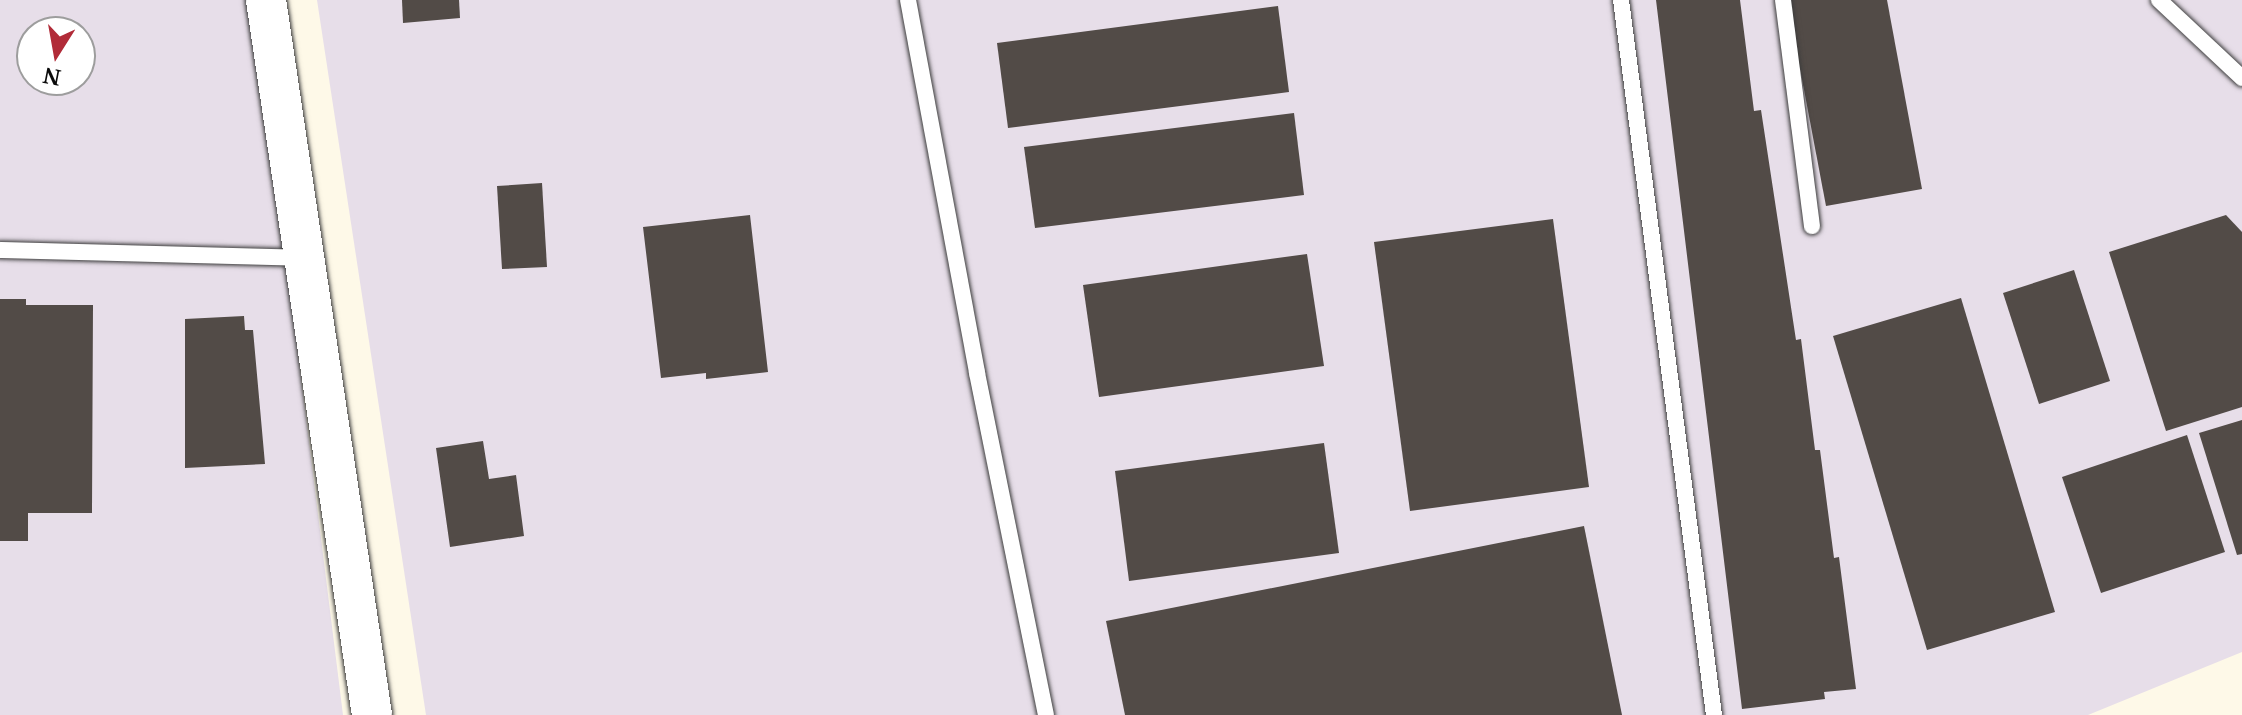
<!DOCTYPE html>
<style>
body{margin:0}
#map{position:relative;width:2242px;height:715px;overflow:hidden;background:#fef9e8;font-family:"Noto Serif",serif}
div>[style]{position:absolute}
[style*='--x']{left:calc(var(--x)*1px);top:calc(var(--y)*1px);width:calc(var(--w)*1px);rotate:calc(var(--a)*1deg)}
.industrial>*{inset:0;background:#e7dee9}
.building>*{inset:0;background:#524b47}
.roads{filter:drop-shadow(0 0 2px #3d3d3d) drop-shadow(0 0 2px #3d3d3d)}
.service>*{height:16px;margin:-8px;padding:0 8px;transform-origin:8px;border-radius:8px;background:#fff}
.tertiary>*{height:40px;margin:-20px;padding:0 20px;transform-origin:20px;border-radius:20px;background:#fff}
span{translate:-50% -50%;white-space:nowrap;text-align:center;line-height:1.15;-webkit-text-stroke:8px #fff;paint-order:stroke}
.north{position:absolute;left:16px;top:16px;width:80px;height:80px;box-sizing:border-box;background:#fff;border:2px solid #9d9d9d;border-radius:50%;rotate:191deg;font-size:22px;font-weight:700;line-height:32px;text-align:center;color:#0a0a0a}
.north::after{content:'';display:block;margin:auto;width:28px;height:36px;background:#b12b38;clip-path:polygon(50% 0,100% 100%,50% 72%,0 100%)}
</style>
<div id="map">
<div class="industrial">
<i style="clip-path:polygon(evenodd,0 0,254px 0,343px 715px,0 715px,0 0,32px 32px,80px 32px,80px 80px,32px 80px,32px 32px)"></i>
<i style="clip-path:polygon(317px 0,2242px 0,2242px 652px,2088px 715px,426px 715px)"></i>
</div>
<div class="building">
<i style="clip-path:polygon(402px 0,459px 0,460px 18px,403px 23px)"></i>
<i style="clip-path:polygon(1656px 0,1740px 0,1754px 111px,1761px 110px,1796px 340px,1801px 339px,1815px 450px,1820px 450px,1834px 558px,1839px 557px,1856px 689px,1824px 692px,1825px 699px,1742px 709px)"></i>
<i style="clip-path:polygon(1787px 0,1887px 0,1922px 189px,1826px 206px)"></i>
<i style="clip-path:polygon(1278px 6px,1289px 92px,1008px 128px,997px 43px)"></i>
<i style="clip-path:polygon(1294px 113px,1304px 195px,1035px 228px,1024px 147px)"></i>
<i style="clip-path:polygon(542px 183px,547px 267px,502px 269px,497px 186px)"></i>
<i style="clip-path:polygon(750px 215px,768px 372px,706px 379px,706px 373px,661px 378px,643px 227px)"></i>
<i style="clip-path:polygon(2226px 215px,2242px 232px,2242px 407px,2166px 431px,2109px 252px)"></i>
<i style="clip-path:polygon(1553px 219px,1589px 487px,1410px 511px,1374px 242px)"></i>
<i style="clip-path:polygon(1307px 254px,1324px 366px,1099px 397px,1083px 285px)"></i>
<i style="clip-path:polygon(2074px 270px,2110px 381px,2039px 404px,2003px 293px)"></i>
<i style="clip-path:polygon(1961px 298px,2055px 612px,1927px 650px,1833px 336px)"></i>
<i style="clip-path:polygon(0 299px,26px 299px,26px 305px,93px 305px,92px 513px,28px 513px,28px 541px,0 541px)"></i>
<i style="clip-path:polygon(244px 316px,245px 330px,253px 330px,265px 464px,185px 468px,185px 319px)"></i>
<i style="clip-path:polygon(2242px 420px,2242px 554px,2237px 555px,2199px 433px)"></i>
<i style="clip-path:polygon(2187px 435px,2225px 552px,2101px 593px,2062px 477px)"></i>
<i style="clip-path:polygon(483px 441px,489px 479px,516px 475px,524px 536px,450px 547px,436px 448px)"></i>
<i style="clip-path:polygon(1324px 443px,1339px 553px,1129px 581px,1115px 471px)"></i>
<i style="clip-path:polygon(1584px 526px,1622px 715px,1125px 715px,1106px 621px)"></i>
</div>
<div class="roads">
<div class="service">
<i style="--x:908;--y:0;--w:379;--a:79.5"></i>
<i style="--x:977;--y:373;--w:349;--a:78.6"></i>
<i style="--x:1621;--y:0;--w:721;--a:82.59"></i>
<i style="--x:1783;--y:0;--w:228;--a:82.7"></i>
<i style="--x:2159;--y:0;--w:114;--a:43.2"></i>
<i style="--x:0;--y:250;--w:302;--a:1.5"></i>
</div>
<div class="tertiary">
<i style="--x:266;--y:0;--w:723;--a:81.57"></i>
</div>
</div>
<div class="north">N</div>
</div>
